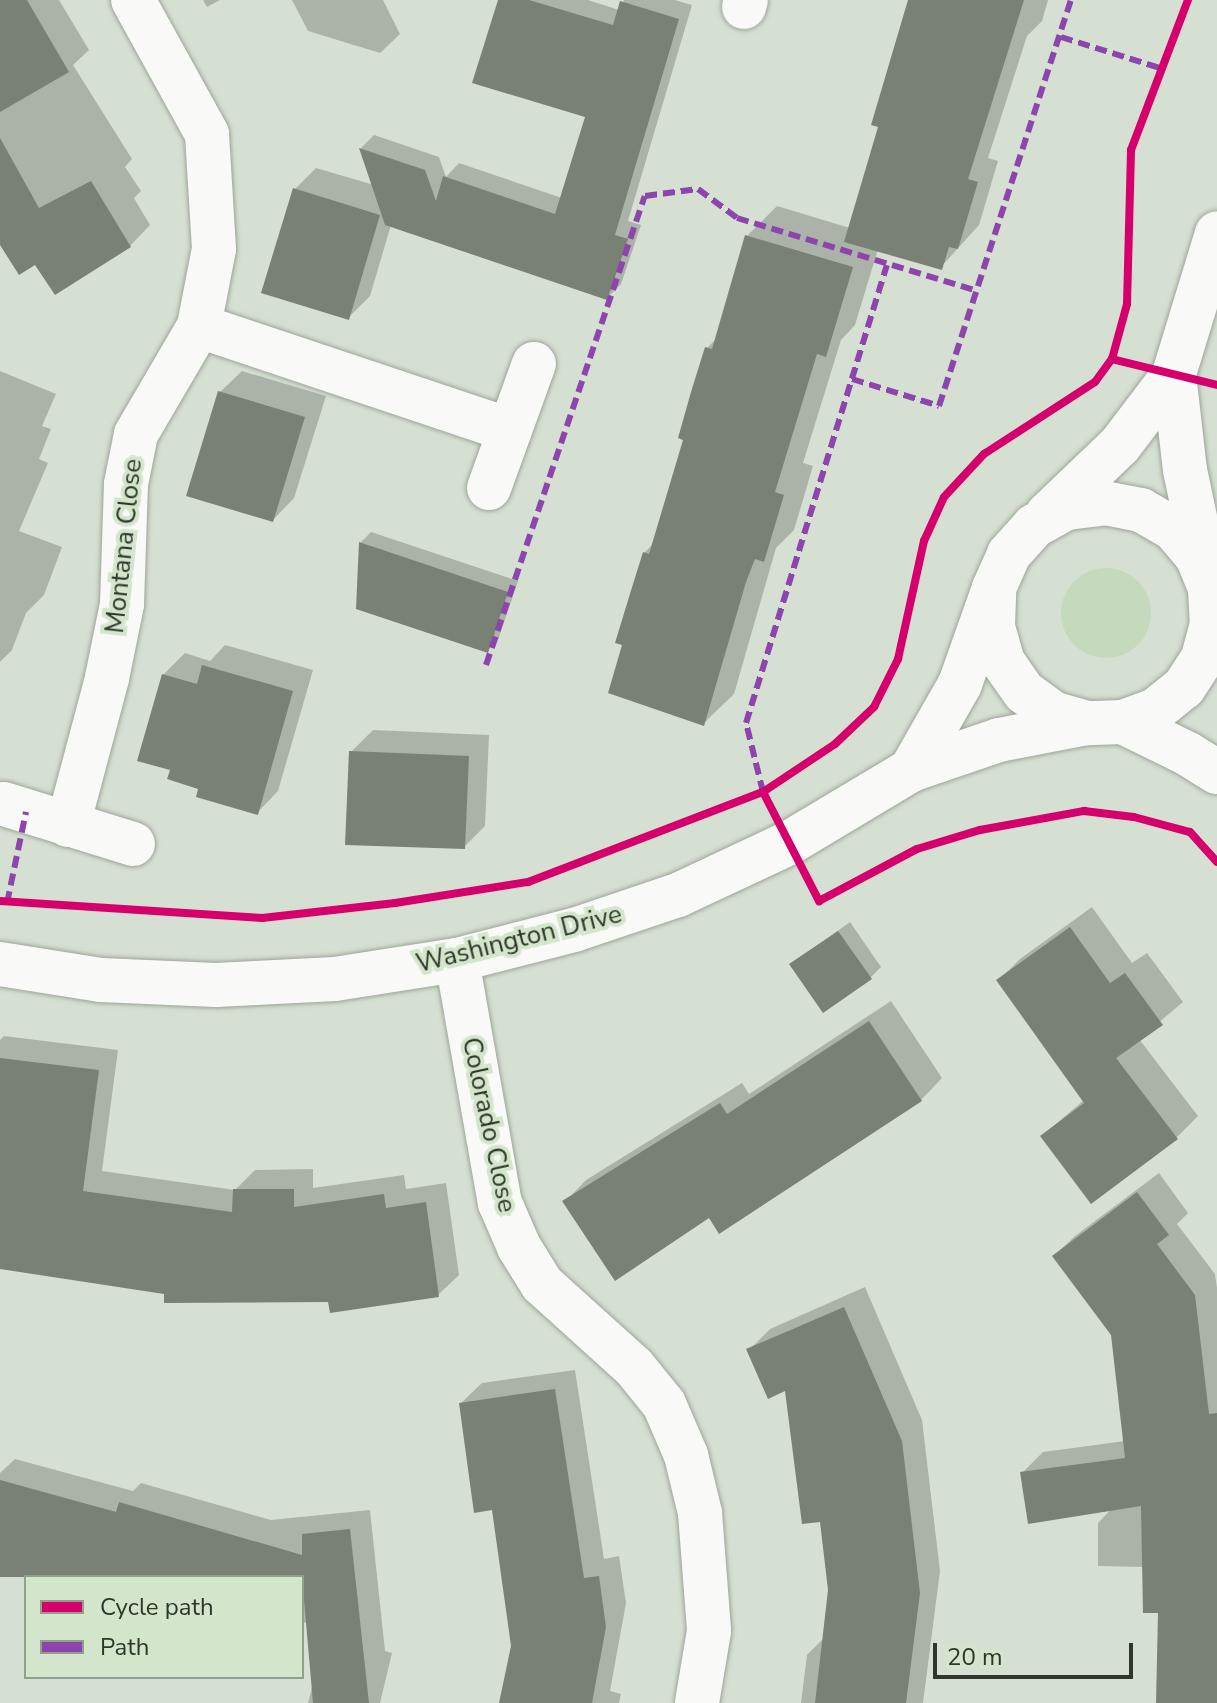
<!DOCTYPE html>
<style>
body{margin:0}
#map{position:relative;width:1217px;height:1703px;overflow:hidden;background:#d6e0d2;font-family:"Nunito Sans",sans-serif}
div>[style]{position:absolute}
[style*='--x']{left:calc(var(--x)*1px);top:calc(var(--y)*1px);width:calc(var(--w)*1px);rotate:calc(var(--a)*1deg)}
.green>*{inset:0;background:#c5d9bd}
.round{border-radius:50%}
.shadow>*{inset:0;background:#0003}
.building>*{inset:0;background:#788174}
.roads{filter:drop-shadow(0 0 2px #9da599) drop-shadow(0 0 2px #9da599)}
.minor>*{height:44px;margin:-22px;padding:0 22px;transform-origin:22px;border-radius:22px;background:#f9faf8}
.tertiary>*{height:44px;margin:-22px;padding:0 22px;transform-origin:22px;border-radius:22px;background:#f9faf8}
.quiet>*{height:6px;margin-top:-3px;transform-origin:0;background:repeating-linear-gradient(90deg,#8e44ad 0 12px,transparent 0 18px)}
.cycleway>*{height:8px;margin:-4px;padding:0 4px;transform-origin:4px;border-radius:4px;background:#d6006c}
span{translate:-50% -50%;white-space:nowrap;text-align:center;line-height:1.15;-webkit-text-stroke:8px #d3e6cc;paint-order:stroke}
.street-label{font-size:26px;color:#2e362b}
.legend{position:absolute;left:24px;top:1575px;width:280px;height:104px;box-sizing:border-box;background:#d3e6cc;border:2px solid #91a08c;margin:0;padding:10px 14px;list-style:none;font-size:24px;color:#2e362b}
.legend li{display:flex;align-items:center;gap:16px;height:40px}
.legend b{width:40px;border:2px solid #91a08c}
.scale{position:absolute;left:933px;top:1643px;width:200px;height:36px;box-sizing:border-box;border:4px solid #2e362b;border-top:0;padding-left:10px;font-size:24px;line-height:28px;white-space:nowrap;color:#2e362b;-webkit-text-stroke:6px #d3e6cc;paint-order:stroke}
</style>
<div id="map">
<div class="green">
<i class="round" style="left:1061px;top:568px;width:90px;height:90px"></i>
</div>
<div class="shadow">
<i style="clip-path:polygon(0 0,59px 0,89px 50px,73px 65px,132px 159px,125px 167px,141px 191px,134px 198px,150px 225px,130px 246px,36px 263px,0 241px)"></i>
<i style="clip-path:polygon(203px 0,220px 0,207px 7px)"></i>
<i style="clip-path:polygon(292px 0,383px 0,400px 34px,380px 53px,308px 31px)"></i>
<i style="clip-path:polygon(500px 0,588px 0,619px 10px,624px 0,675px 0,692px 5px,628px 221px,641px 225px,621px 284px,607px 298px,391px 225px,370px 296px,348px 318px,295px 189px,316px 168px,374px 185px,361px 148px,374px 135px,439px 157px,446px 177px,459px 163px,562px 198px,587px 116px)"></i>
<i style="clip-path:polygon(919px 0,1048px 0,1042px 21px,1027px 36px,988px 158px,998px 161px,979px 225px,941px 267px,878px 249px,855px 325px,841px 340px,803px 463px,813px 466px,794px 530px,776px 548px,734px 694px,704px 723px,624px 644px,644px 553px,654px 543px,686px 439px,707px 348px,717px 338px,747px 236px,777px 206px,850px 228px)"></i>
<i style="clip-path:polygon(0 371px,56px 394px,42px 426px,51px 429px,39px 459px,48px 463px,19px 531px,62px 547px,44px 595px,26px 613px,12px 650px,0 662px)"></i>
<i style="clip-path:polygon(242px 371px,326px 396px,294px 498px,273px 520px,220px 392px)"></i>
<i style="clip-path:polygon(371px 532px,518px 581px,498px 640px,487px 650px,360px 543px)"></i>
<i style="clip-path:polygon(225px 645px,313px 670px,278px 791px,257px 813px,201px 787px,173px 769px,163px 675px,185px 653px,210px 661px)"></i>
<i style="clip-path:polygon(373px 730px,489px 735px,485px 826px,464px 847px,351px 752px)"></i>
<i style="clip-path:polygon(1092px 907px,1132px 963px,1147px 953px,1183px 1002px,1139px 1039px,1198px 1116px,1176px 1138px,1042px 1136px,1084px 1100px,998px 981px,1020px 959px)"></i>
<i style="clip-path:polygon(850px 922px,881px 967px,870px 978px,792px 964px)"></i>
<i style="clip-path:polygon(891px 1001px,942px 1078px,921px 1100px,565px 1202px,586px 1180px,742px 1083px,749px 1094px)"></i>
<i style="clip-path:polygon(4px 1036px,118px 1050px,102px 1171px,235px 1190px,255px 1170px,313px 1169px,313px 1188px,404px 1175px,406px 1189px,446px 1183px,459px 1275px,438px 1295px,330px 1300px,166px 1292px,0 1267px,0 1040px)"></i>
<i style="clip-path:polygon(1159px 1173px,1188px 1213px,1177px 1224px,1215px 1274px,1217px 1288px,1217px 1703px,1158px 1703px,1160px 1611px,1144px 1567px,1098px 1566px,1098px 1523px,1112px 1508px,1022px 1473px,1043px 1452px,1125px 1441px,1113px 1334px,1054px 1256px,1075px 1236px)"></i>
<i style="clip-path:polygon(865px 1287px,922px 1420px,940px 1571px,923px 1703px,801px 1703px,807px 1655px,825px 1637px,830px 1590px,822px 1520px,787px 1388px,749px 1350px,770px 1329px)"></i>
<i style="clip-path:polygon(575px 1370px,604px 1559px,619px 1556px,626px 1603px,610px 1691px,621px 1694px,619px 1703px,501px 1703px,514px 1646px,494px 1508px,461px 1403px,482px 1383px)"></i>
<i style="clip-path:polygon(15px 1459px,133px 1491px,141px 1483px,271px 1520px,370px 1510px,385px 1651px,392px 1653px,380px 1703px,308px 1703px,329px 1620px,302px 1623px,302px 1577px,29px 1577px,0 1569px,0 1473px)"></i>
</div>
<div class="building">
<i style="clip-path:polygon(0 0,27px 0,69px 72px,0 112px)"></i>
<i style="clip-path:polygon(498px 0,529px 0,613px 25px,620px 1px,679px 19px,615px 235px,628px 239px,607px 300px,385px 225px,359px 148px,425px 170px,436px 201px,443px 176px,555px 214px,585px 117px,472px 83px)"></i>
<i style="clip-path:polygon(908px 0,1024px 0,968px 179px,978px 182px,958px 249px,949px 247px,942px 270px,844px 242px,878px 127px,871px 125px)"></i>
<i style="clip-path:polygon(0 138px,39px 208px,91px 181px,131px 247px,55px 295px,35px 265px,19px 275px,0 245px)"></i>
<i style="clip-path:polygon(293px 188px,380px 215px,349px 320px,261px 293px)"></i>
<i style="clip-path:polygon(745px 235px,853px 267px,826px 357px,817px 354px,775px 492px,784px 495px,764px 562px,755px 559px,746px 582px,704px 726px,608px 693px,622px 645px,615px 643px,629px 597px,643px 552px,649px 554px,683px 440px,678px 438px,691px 392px,705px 347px,712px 349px)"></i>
<i style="clip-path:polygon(218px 391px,305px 417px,273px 522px,186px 496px)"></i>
<i style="clip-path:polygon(359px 542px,508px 592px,488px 653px,356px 609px)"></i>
<i style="clip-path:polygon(202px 665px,293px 691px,258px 815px,196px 797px,198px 789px,167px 779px,170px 770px,137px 761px,162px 674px,197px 684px)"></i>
<i style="clip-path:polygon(349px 751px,469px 756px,465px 849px,345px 845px)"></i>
<i style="clip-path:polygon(1070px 927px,1110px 983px,1125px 973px,1163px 1025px,1116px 1058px,1178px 1139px,1091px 1204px,1040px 1136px,1084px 1103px,996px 980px)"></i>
<i style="clip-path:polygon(838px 931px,872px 979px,823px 1013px,789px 964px)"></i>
<i style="clip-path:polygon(869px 1021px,922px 1101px,719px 1234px,709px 1218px,615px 1281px,562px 1201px,720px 1103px,727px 1114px)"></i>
<i style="clip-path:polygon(0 1058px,99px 1070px,83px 1191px,232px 1212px,233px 1189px,294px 1189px,294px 1207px,384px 1194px,386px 1208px,426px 1202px,439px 1297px,330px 1313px,328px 1302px,164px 1303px,164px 1294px,0 1269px)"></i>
<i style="clip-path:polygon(1137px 1192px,1169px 1235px,1157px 1244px,1195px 1295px,1209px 1414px,1217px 1413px,1217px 1703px,1156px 1703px,1158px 1613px,1143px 1613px,1141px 1506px,1028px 1524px,1020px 1472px,1125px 1458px,1111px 1335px,1052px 1256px)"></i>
<i style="clip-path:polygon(844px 1307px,902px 1441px,920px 1593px,906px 1703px,815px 1703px,828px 1590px,820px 1522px,802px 1524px,785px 1391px,768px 1399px,746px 1349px)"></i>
<i style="clip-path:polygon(555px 1389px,584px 1578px,599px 1576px,606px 1627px,592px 1703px,499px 1703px,511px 1646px,492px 1510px,474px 1513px,459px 1403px)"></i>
<i style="clip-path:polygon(0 1480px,116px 1512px,119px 1502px,302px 1555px,302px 1534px,350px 1529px,369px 1703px,313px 1703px,302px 1577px,0 1577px)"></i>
</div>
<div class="roads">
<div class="minor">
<i style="--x:744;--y:7;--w:7;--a:-74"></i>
<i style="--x:199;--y:326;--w:328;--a:18.5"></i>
<i style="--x:489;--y:488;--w:132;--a:-70.1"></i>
<i style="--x:911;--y:770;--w:99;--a:-60.3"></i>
<i style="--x:960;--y:684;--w:102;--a:-70.5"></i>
<i style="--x:4;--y:804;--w:135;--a:17.2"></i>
<i style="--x:68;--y:825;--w:152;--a:-75.1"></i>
<i style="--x:107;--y:678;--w:76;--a:-78.5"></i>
<i style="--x:122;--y:604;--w:120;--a:-88.1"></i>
<i style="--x:126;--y:484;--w:51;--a:-78.7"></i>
<i style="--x:136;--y:434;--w:125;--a:-59.7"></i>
<i style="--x:199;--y:326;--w:78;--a:-79"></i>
<i style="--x:214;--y:249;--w:115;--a:-93.5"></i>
<i style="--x:207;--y:134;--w:153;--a:-118.9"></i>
<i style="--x:457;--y:960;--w:247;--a:80"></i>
<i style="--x:500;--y:1203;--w:48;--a:66.6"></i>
<i style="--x:519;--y:1247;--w:44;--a:58.1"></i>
<i style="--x:542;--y:1284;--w:124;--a:42.1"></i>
<i style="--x:634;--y:1367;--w:48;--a:51"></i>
<i style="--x:664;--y:1404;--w:56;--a:66.7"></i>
<i style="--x:686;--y:1455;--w:60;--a:76.4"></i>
<i style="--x:700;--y:1513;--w:118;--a:85.6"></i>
<i style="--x:709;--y:1631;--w:73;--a:99.5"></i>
<i style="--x:0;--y:964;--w:102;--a:9"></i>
<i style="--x:101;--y:980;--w:115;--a:2.5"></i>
<i style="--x:216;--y:985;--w:119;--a:-2.9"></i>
<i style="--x:335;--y:979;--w:123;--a:-8.9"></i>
<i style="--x:457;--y:960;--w:121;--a:-14.4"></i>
<i style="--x:574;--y:930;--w:110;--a:-18.6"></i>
<i style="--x:678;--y:895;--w:123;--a:-25.1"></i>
<i style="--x:789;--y:843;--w:142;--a:-30.9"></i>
<i style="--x:911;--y:770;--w:93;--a:-18.8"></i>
<i style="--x:999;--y:740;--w:90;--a:-10.9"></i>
</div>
<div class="tertiary">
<i style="--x:1174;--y:374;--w:97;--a:83.5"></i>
<i style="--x:1185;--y:470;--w:122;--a:78.1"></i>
<i style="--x:1210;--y:589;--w:35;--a:87"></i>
<i style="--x:1212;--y:624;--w:35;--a:105"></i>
<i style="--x:1203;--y:658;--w:35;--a:123"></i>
<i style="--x:1184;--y:687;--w:36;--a:141"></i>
<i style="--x:1156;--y:710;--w:35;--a:160"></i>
<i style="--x:1123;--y:722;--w:36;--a:178"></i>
<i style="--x:1087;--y:723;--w:35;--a:-164"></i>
<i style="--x:1053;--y:713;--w:36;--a:-144"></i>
<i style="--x:1024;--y:692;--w:37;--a:-125"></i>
<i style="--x:1003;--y:662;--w:37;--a:-106"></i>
<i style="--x:993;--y:626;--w:38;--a:-88"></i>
<i style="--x:994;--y:588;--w:37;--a:-66"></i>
<i style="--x:1009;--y:554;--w:38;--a:-48"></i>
<i style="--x:1034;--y:526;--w:38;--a:-29"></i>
<i style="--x:1067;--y:508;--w:38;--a:-7"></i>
<i style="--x:1105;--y:503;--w:37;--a:11"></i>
<i style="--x:1141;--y:510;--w:38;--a:30"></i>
<i style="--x:1174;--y:529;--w:35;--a:50"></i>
<i style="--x:1197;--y:556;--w:35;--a:68"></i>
<i style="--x:1047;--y:515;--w:101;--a:-43.8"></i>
<i style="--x:1120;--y:445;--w:89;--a:-52.7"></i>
<i style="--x:1174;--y:374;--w:147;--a:-73"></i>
<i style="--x:1123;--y:722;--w:72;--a:26.2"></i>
<i style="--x:1188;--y:754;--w:34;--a:32"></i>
</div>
</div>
<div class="quiet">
<i style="--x:1061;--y:37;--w:104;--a:17.4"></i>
<i style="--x:852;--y:379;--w:91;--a:17.2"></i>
<i style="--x:939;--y:406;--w:427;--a:-72"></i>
<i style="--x:486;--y:665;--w:495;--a:-71.3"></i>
<i style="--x:645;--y:196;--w:53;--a:-7.5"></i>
<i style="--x:698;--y:189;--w:49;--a:36.6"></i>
<i style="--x:737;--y:218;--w:251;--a:16.9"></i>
<i style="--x:763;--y:792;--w:71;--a:-103.8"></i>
<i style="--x:746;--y:723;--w:479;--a:-72.9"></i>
<i style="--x:7;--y:903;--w:93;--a:-78.2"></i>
</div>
<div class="cycleway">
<i style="--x:1112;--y:359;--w:108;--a:13.9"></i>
<i style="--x:763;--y:792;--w:123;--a:62.8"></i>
<i style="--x:819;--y:901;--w:111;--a:-28"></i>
<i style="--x:917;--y:849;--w:66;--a:-16.8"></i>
<i style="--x:980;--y:830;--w:106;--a:-10.4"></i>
<i style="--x:1084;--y:811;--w:50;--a:6.8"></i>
<i style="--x:1134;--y:817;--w:58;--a:15"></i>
<i style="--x:1190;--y:832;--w:40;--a:48"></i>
<i style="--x:0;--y:901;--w:263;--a:3.7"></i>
<i style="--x:262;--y:918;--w:134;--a:-6.4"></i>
<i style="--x:395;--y:903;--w:135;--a:-9"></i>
<i style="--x:528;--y:882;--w:252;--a:-21"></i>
<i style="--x:763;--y:792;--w:87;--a:-33.7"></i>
<i style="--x:835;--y:744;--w:54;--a:-43.5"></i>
<i style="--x:874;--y:707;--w:54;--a:-63.4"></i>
<i style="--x:898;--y:659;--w:121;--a:-77.6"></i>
<i style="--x:924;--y:541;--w:48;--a:-65.6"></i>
<i style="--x:944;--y:497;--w:59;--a:-47.1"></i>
<i style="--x:984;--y:454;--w:132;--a:-33"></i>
<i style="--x:1095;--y:382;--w:29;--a:-54"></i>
<i style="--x:1112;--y:359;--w:57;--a:-74.7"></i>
<i style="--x:1127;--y:304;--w:154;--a:-88.5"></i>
<i style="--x:1131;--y:150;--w:160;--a:-69.2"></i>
</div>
<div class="street-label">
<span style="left:124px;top:546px;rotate:-84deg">Montana Close</span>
<span style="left:519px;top:939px;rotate:-14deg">Washington Drive</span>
<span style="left:489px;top:1125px;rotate:78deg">Colorado Close</span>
</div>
<ul class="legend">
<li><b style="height:10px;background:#d6006c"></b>Cycle path</li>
<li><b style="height:10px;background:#8e44ad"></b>Path</li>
</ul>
<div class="scale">20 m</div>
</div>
